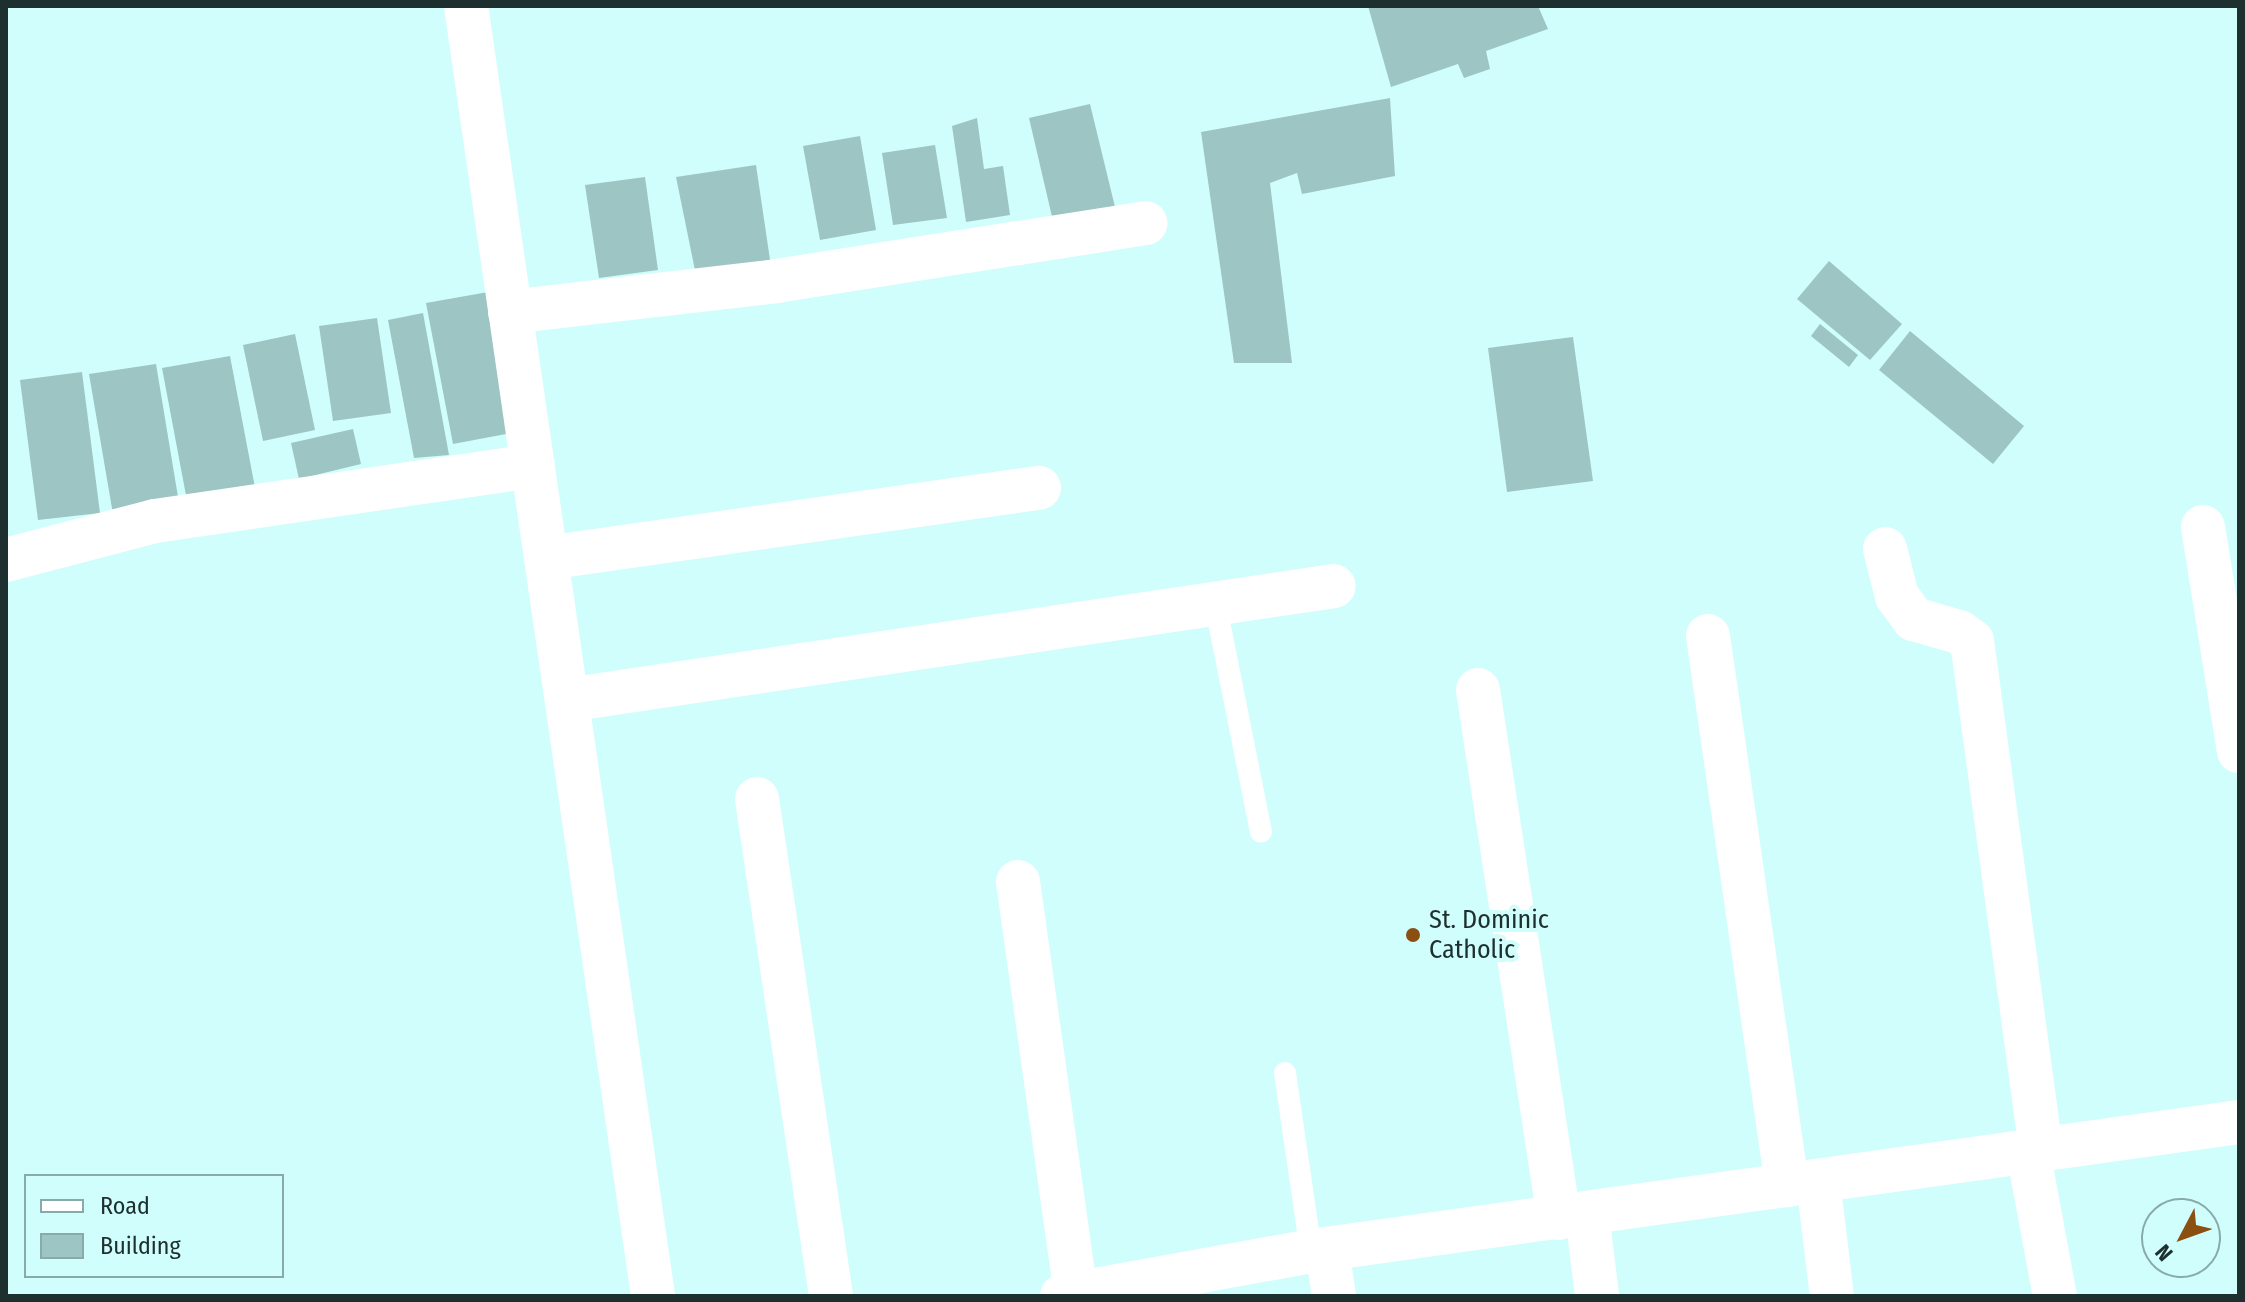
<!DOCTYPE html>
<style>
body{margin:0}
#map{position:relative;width:2245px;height:1302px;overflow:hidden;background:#d0fefc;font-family:"Fira Sans Condensed",sans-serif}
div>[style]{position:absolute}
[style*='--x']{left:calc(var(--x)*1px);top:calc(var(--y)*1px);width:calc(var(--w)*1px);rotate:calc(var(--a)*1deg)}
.building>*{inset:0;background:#9cc5c3}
.lane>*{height:22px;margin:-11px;padding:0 11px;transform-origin:11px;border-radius:11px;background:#fff}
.street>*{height:44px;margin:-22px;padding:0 22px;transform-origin:22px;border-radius:22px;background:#fff}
.dots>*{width:22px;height:22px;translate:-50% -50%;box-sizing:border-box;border:4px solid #d0fefc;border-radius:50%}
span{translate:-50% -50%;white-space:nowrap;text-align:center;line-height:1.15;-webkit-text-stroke:8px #d0fefc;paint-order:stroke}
.poi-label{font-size:26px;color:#1d2f2e}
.left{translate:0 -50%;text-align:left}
.frame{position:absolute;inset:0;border:8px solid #1d2f2e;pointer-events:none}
.legend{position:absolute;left:24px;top:1174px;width:260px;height:104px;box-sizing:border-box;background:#d0fefc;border:2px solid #88abaa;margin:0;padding:10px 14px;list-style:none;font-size:24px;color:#1d2f2e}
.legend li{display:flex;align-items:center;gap:16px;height:40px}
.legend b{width:40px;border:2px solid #88abaa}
.north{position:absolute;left:2141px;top:1198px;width:80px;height:80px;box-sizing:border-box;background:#d0fefc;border:2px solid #88abaa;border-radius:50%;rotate:229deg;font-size:22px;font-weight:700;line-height:32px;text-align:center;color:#1d2f2e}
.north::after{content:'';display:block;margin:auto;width:28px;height:36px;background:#8c4f12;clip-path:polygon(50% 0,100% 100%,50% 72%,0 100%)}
</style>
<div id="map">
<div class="building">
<i style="clip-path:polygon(1368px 6px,1538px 6px,1548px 29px,1486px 51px,1490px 69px,1464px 78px,1458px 64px,1391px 87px)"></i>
<i style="clip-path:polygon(1390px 98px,1395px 176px,1302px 194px,1297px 173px,1270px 183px,1292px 363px,1234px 363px,1201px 132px)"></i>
<i style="clip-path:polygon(1090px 104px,1115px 207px,1053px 221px,1029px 118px)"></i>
<i style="clip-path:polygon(977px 118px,984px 169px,1003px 166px,1010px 215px,966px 222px,952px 126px)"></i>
<i style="clip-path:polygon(860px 136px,876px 230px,820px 240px,803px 146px)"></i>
<i style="clip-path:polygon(935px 145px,947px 218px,893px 225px,882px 153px)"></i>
<i style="clip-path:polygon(756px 165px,773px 280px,699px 290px,676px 177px)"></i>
<i style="clip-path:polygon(645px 177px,658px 270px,599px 278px,585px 185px)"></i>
<i style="clip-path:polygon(1829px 261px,1902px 324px,1870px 360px,1797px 299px)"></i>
<i style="clip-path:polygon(494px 291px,522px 431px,453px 444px,426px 303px)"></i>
<i style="clip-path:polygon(423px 313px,449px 455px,414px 458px,388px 320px)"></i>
<i style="clip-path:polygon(377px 318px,391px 413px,333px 421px,319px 326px)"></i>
<i style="clip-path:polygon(1820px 324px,1858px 355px,1849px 367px,1811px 336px)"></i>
<i style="clip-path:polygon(1910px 331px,2024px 426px,1993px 464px,1879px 370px)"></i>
<i style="clip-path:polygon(295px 334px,315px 430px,263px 441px,243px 345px)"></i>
<i style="clip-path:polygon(1573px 337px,1593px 481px,1507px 492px,1488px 348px)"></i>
<i style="clip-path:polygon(230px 356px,256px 493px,188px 506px,162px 368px)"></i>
<i style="clip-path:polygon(156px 364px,180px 509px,114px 520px,89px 374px)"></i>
<i style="clip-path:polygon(82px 372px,100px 513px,38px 520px,20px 380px)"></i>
<i style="clip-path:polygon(353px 429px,361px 464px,299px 479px,291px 443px)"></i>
</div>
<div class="lane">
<i style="--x:1216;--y:607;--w:229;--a:78.7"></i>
<i style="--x:1285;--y:1073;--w:180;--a:81.7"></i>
</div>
<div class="street">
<i style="--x:466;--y:6;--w:1303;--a:81.75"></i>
<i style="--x:510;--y:312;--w:268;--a:-6.6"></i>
<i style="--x:776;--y:281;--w:374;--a:-8.9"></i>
<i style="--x:2203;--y:527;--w:227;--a:80.9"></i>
<i style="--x:1885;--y:549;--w:49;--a:75.7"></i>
<i style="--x:1897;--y:596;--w:29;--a:54"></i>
<i style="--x:1914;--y:619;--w:47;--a:16.1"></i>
<i style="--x:1959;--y:632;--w:16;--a:35"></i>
<i style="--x:1972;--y:641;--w:514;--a:82.28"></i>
<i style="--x:546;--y:558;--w:498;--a:-8.1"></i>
<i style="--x:6;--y:560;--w:154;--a:-14.7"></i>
<i style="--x:155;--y:521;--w:382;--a:-8.3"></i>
<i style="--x:1708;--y:636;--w:555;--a:81.81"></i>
<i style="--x:1478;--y:690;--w:534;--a:81.28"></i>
<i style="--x:567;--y:700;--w:775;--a:-8.45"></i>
<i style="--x:757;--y:799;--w:502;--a:81.53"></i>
<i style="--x:1018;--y:882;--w:416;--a:82"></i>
<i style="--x:2028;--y:1151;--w:147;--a:79.5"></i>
<i style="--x:1818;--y:1181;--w:116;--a:83.1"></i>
<i style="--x:1587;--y:1214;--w:83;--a:83"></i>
<i style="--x:1327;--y:1250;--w:47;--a:81.3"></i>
<i style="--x:1062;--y:1296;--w:253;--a:-10.2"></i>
<i style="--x:1311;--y:1251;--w:937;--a:-7.91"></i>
</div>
<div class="dots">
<i style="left:1413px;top:935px;background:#8c4f12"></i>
</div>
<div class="poi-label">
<span class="left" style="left:1429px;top:935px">St. Dominic<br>Catholic</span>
</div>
<div class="frame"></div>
<ul class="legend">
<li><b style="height:10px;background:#fff"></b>Road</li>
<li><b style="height:22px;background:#9cc5c3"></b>Building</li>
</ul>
<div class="north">N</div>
</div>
